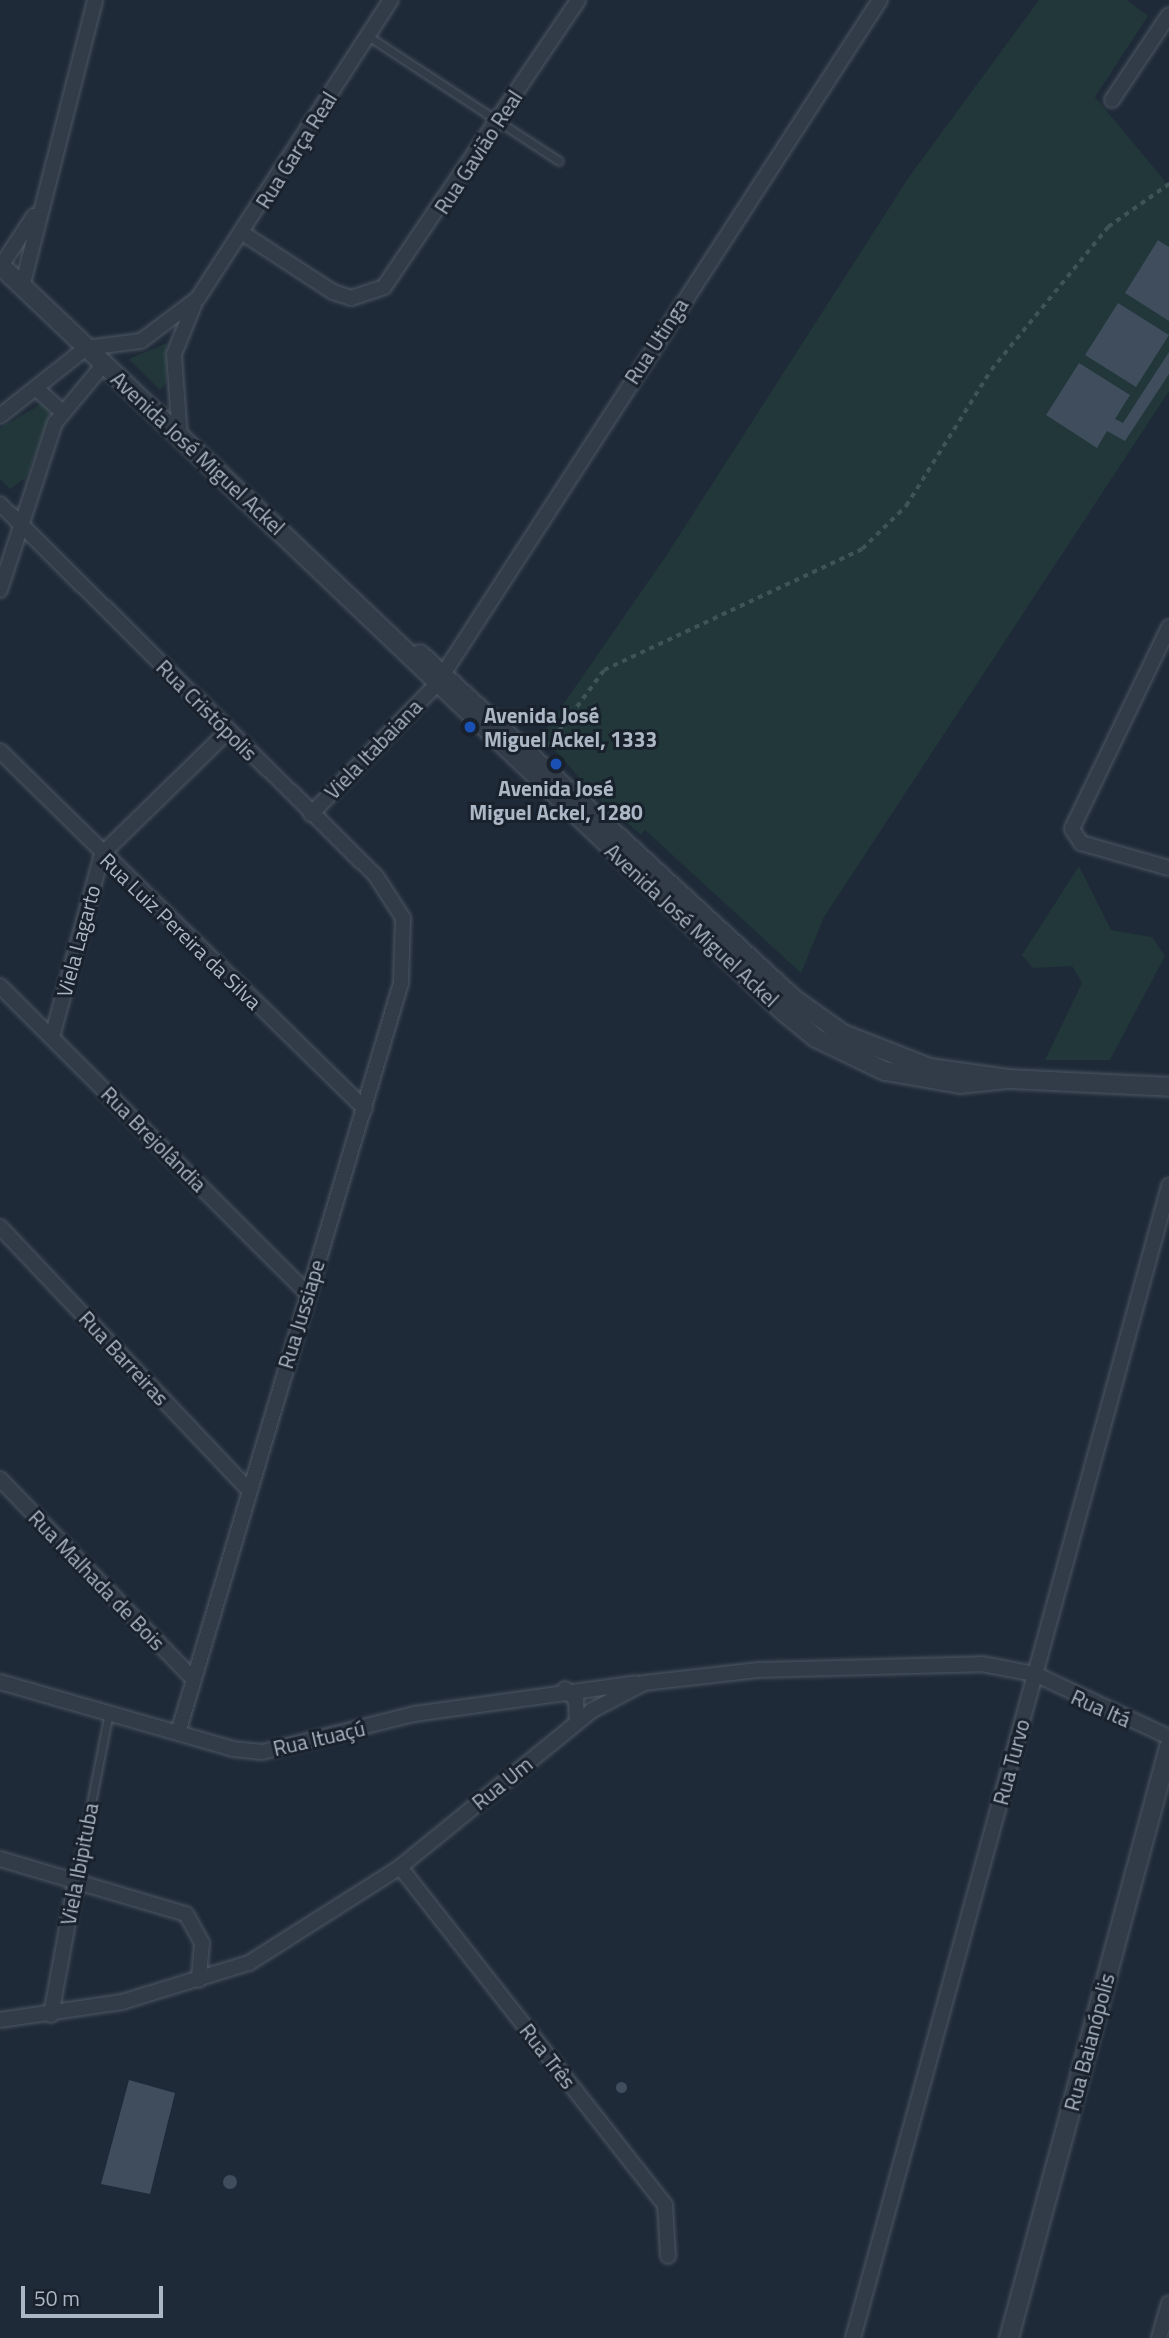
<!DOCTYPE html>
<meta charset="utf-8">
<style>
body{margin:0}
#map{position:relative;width:1169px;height:2338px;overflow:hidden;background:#1f2a38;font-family:"Titillium Web",sans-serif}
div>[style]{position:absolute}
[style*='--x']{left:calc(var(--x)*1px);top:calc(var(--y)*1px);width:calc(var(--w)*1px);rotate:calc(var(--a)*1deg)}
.green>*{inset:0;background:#213739}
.building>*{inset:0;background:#3f4d5d}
.round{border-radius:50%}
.path>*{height:3.5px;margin-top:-1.75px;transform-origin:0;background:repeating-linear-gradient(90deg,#3e5456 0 5px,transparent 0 10px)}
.roads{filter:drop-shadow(0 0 2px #4d5763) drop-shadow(0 0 2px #4d5763)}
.service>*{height:7px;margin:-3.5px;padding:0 3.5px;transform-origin:3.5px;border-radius:3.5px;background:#323c48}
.minor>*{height:14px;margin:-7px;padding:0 7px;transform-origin:7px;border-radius:7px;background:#323c48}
.tertiary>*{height:18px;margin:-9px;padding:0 9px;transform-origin:9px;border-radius:9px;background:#323c48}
.dots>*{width:19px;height:19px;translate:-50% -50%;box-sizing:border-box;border:4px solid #18212c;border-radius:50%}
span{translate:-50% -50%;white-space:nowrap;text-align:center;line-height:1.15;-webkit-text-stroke:6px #18212c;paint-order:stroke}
.street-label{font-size:21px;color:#acb7c5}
.poi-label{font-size:21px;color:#acb7c5;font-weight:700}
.left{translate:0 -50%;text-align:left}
.scale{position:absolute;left:21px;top:2286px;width:142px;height:32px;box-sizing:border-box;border:4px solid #acb7c5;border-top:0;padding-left:9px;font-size:21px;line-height:24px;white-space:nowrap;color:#acb7c5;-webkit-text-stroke:5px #18212c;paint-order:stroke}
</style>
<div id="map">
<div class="green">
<i style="clip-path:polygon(1039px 0,1127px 0,1148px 16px,1095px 97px,1169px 186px,1169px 391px,824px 917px,801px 973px,645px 830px,641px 835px,594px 795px,542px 735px,668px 553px,909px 177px)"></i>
<i style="clip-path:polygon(167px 343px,166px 383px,160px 390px,129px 359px)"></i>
<i style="clip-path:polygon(43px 403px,50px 414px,26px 478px,10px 489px,0 479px,0 428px)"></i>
<i style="clip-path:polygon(1079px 866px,1111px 930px,1152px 937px,1165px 956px,1110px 1060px,1045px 1060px,1082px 983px,1072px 966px,1033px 968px,1022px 955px)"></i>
</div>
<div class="building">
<i style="clip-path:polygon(1158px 240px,1169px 247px,1169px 321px,1125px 293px)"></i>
<i style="clip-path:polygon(1118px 303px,1169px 335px,1136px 387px,1085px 355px)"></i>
<i style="clip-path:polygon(1169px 352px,1169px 374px,1125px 441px,1107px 431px,1097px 448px,1046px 415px,1079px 363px,1130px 395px,1115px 419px,1123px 423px)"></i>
<i style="clip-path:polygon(129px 2080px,175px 2093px,150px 2194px,101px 2184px)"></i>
<i class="round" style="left:615.5px;top:2081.5px;width:11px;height:11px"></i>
<i class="round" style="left:223px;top:2175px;width:14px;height:14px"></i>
</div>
<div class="path">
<i style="--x:547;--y:747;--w:96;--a:-53.5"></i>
<i style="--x:604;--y:670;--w:285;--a:-25.1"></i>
<i style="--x:862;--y:549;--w:62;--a:-44.3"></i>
<i style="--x:906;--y:506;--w:160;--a:-58"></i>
<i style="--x:991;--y:370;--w:185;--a:-50.7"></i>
<i style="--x:1108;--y:227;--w:75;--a:-35.2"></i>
</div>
<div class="roads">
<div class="service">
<i style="--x:368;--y:36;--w:228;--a:33.2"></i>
<i style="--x:76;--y:1879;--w:169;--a:-78.8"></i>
</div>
<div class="minor">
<i style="--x:1112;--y:100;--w:102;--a:-56.2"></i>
<i style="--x:244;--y:234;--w:106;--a:33.1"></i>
<i style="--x:333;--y:292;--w:19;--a:18"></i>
<i style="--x:351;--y:298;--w:35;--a:-18"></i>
<i style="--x:384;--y:287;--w:346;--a:-55.9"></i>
<i style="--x:1;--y:266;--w:60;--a:-56.6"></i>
<i style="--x:22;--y:287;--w:296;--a:-75.7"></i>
<i style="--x:39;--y:391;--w:30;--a:42"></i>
<i style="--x:0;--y:416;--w:110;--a:-38.3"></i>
<i style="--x:86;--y:348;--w:55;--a:-7.3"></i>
<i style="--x:141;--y:341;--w:71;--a:-37"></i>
<i style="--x:198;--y:298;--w:355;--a:-57.1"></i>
<i style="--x:180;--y:438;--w:84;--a:-94.1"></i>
<i style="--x:174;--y:354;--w:53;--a:-67.8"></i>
<i style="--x:0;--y:504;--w:529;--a:44.69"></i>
<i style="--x:376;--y:876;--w:50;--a:57.3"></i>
<i style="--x:403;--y:918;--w:65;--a:91.8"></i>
<i style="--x:401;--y:983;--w:782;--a:106.56"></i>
<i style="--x:0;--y:590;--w:176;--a:-71.8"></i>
<i style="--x:55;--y:423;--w:77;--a:-50.3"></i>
<i style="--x:1169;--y:627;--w:224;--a:115.7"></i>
<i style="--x:1072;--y:829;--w:17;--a:57"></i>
<i style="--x:1081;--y:843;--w:91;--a:15.9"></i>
<i style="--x:0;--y:751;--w:511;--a:44.45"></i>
<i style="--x:311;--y:814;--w:180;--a:-45.9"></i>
<i style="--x:436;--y:685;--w:816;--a:-57.05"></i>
<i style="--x:0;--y:986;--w:434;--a:45"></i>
<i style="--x:52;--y:1037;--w:190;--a:-74.7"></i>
<i style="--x:102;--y:854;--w:177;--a:-44.3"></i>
<i style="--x:0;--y:1227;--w:361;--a:46.6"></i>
<i style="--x:0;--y:1479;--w:279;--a:46"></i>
<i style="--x:0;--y:1682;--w:242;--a:16"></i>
<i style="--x:233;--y:1749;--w:29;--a:6"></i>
<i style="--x:262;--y:1752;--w:157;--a:-14"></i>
<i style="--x:414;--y:1714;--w:224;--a:-7.9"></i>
<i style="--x:565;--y:1689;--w:16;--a:45"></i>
<i style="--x:576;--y:1700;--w:23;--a:88"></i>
<i style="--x:0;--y:1859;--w:194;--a:16.5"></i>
<i style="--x:186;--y:1914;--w:33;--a:61"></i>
<i style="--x:202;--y:1943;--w:37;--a:95"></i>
<i style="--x:400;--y:1867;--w:429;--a:51.9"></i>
<i style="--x:665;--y:2205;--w:51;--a:86.6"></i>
<i style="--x:51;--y:2015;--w:138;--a:-79.6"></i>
<i style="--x:0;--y:2020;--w:123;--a:-8.4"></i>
<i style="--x:122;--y:2002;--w:133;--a:-17.1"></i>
<i style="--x:249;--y:1963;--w:179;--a:-32.4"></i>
<i style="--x:400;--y:1867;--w:247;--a:-39.2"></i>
<i style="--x:591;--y:1711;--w:60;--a:-27.8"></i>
<i style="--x:644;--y:1683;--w:115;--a:-6.5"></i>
<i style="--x:758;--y:1670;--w:224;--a:-1.5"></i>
<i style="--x:982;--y:1664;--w:54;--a:10.7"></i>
<i style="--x:1035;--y:1674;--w:148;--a:25.2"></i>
<i style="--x:853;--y:2338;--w:1195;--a:-74.66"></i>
<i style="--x:1159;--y:2338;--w:36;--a:-74"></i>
</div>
<div class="tertiary">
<i style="--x:0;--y:265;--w:1080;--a:43.61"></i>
<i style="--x:782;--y:1010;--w:44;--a:39.5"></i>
<i style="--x:816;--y:1038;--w:76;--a:25.6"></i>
<i style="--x:885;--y:1071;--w:76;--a:9.8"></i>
<i style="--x:960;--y:1084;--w:48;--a:-5.9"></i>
<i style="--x:420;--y:654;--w:509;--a:42.69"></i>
<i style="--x:794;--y:999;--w:60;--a:35.5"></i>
<i style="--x:843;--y:1034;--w:93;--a:21.3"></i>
<i style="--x:930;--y:1068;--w:79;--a:8"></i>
<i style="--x:1008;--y:1079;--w:161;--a:2.8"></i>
<i style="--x:1009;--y:2338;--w:612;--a:-74.85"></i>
</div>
</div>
<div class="dots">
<i style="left:470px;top:727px;background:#1a4fb4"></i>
<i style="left:556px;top:764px;background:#1a4fb4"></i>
</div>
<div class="street-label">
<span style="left:296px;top:150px;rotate:-58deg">Rua Garça Real</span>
<span style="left:478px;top:152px;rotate:-57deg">Rua Gavião Real</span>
<span style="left:656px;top:341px;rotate:-57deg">Rua Utinga</span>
<span style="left:198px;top:453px;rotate:43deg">Avenida José Miguel Ackel</span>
<span style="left:207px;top:710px;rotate:45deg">Rua Cristópolis</span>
<span style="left:373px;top:749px;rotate:-46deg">Viela Itabaiana</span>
<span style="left:692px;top:925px;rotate:43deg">Avenida José Miguel Ackel</span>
<span style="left:181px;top:931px;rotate:44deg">Rua Luiz Pereira da Silva</span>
<span style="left:78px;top:941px;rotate:-75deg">Viela Lagarto</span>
<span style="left:154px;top:1139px;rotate:45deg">Rua Brejolândia</span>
<span style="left:301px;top:1314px;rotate:-73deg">Rua Jussiape</span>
<span style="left:124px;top:1358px;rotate:47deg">Rua Barreiras</span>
<span style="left:97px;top:1580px;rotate:46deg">Rua Malhada de Bois</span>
<span style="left:1101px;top:1708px;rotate:24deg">Rua Itá</span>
<span style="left:319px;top:1738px;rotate:-13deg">Rua Ituaçú</span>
<span style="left:1011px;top:1762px;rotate:-75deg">Rua Turvo</span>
<span style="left:502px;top:1783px;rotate:-39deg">Rua Um</span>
<span style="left:79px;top:1864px;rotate:-79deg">Viela Ibipituba</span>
<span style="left:1089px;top:2042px;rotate:-75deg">Rua Baianópolis</span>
<span style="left:548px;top:2056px;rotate:52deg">Rua Três</span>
</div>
<div class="poi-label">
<span class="left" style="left:484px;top:727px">Avenida José<br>Miguel Ackel, 1333</span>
<span style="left:556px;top:800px">Avenida José<br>Miguel Ackel, 1280</span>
</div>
<div class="scale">50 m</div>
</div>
